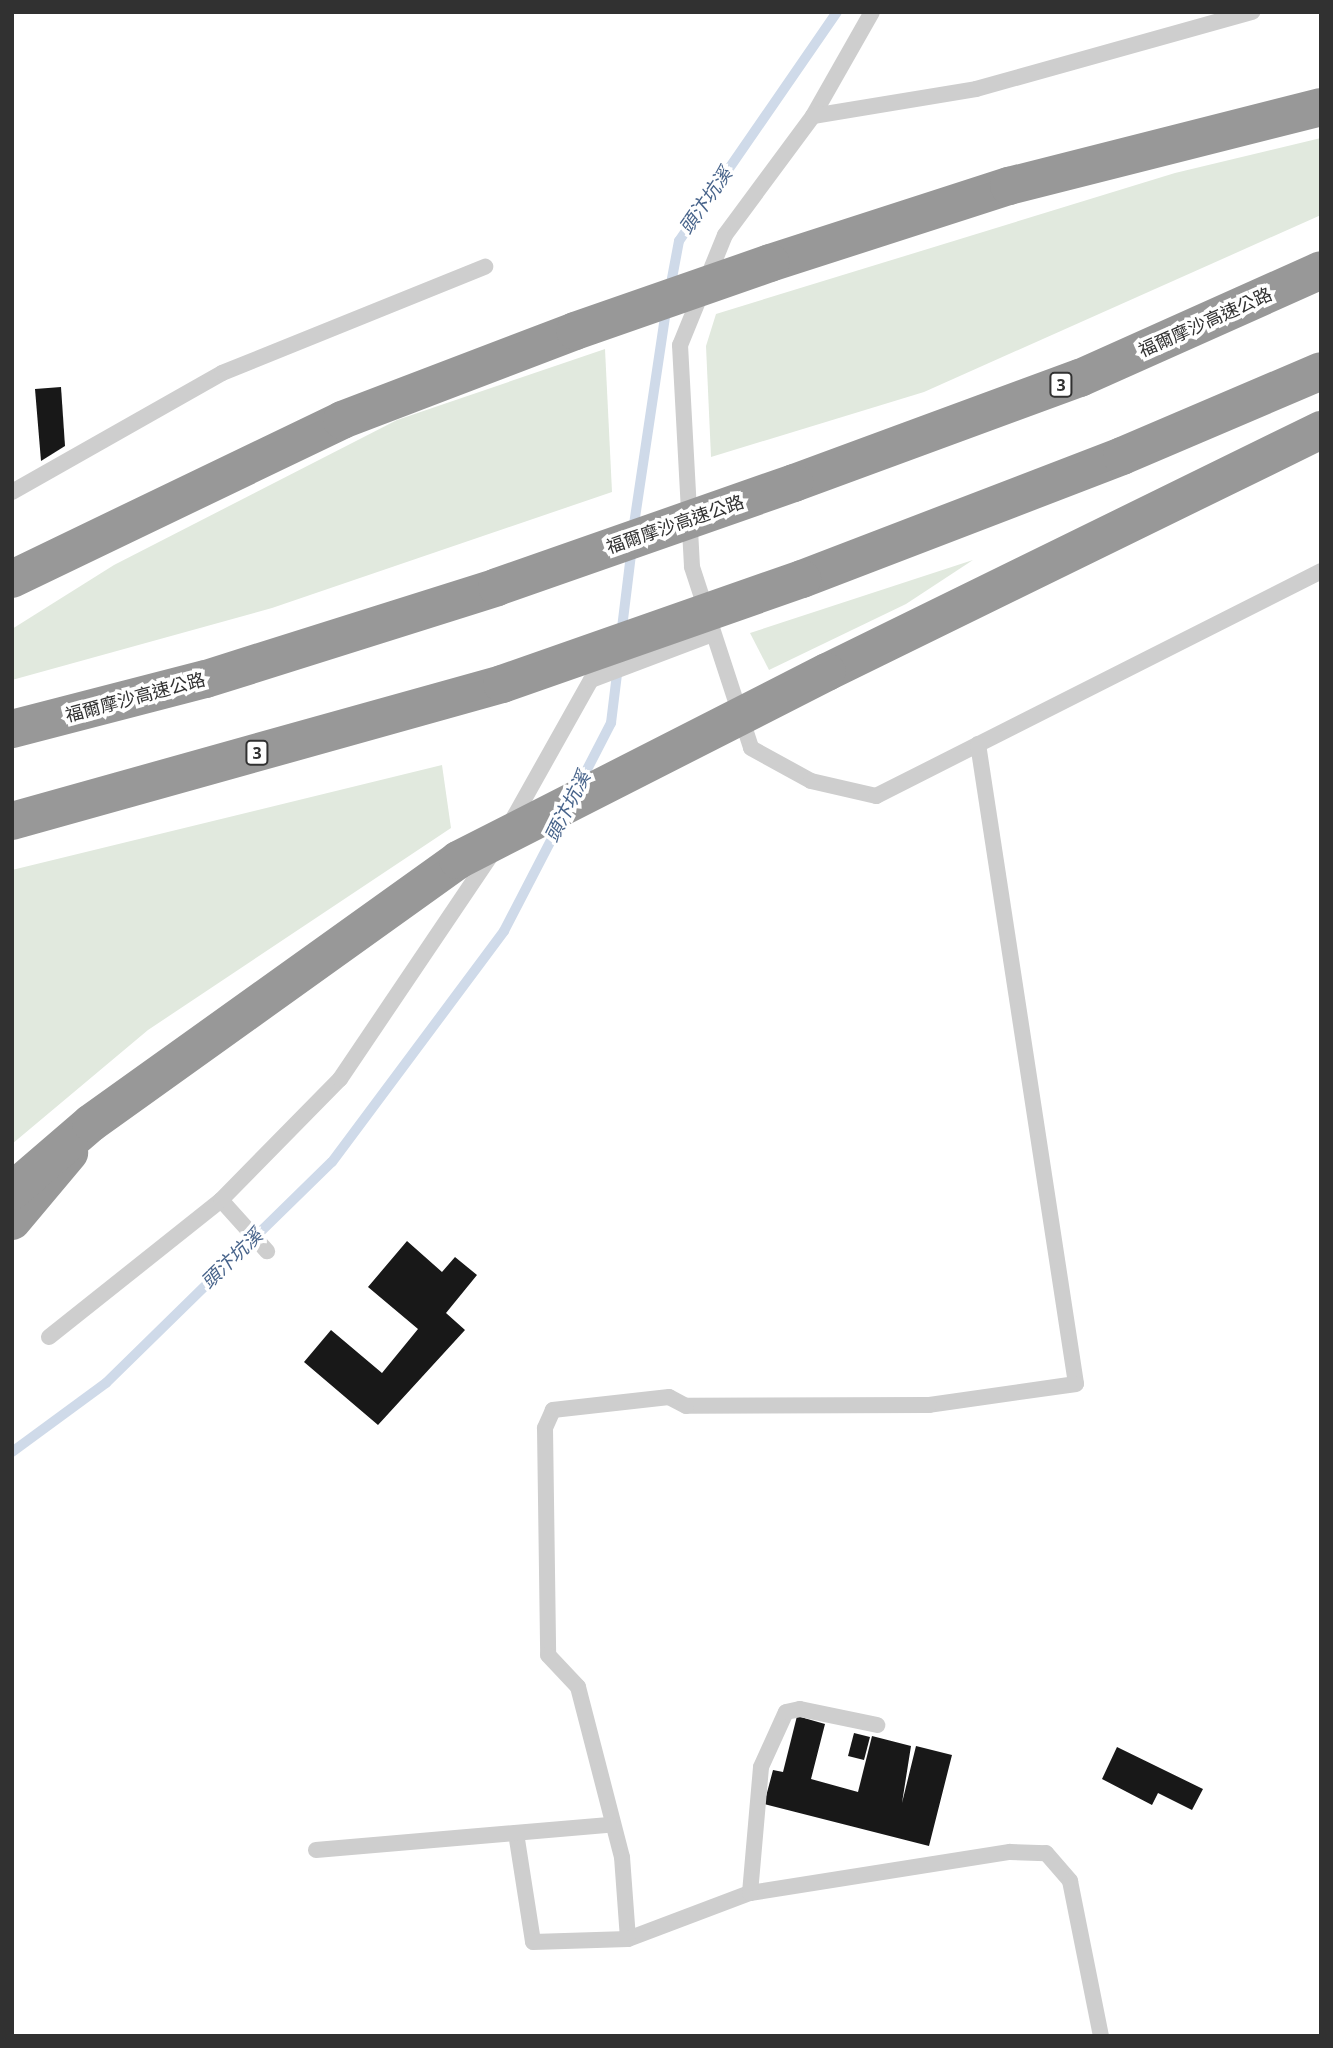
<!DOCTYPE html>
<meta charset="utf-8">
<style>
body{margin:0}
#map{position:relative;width:1333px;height:2048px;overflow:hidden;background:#fff;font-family:"Open Sans","Noto Sans TC",sans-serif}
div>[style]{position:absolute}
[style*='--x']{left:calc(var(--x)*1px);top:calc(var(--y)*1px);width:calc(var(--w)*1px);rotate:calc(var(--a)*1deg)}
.green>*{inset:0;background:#e1e9de}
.stream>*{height:10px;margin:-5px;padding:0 5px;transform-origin:5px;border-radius:5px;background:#cfdae9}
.building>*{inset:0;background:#181818}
.service>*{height:16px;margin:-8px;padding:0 8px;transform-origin:8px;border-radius:8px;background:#cecece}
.motorway>*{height:38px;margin:-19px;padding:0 19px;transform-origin:19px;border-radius:19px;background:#989898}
.motorway-bridge>*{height:38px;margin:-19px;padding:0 19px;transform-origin:19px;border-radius:19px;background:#989898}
span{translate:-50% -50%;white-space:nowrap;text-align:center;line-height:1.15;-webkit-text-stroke:7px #fff;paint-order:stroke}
.shield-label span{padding:2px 5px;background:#fff;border:2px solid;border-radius:5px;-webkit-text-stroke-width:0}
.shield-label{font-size:16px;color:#313131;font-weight:700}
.street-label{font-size:18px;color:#313131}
.water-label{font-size:19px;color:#47638a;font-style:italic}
.frame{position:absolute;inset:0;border:14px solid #313131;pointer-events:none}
</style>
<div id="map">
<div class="green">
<i style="clip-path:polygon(1321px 138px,1321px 215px,924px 392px,711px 457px,706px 346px,716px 314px,1175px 173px)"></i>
<i style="clip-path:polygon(605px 349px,612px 492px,272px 608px,12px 680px,12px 629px,114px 565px,397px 420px)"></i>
<i style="clip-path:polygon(973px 560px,906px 604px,769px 670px,750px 633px)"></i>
<i style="clip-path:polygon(442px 765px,451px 828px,148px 1030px,12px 1144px,12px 870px)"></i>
</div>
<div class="stream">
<i style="--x:670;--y:289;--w:49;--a:-79.4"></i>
<i style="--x:679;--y:241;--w:278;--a:-55.4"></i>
<i style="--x:633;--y:531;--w:224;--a:-81.5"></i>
<i style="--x:621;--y:636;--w:90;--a:-83"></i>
<i style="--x:579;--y:785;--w:70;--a:-62.7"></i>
<i style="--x:611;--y:723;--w:57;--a:-83"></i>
<i style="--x:12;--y:1452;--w:117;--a:-36.3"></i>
<i style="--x:106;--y:1383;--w:316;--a:-44.4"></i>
<i style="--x:332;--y:1162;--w:288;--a:-53.3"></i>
<i style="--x:504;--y:931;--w:124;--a:-62.6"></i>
</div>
<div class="building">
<i style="clip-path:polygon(61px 387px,65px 446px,41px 461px,35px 389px)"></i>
<i style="clip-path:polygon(407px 1241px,442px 1272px,455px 1257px,477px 1275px,446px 1313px,465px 1330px,378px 1425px,304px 1362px,331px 1330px,382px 1373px,418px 1329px,368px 1287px)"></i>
<i style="clip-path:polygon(797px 1716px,825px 1724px,811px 1779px,858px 1792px,872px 1736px,911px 1746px,902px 1803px,916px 1746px,952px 1755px,929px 1846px,764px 1804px,773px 1770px,783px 1772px)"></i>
<i style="clip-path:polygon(854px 1733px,870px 1737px,864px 1760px,848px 1756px)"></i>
<i style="clip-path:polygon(1117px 1747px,1203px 1789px,1192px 1810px,1158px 1793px,1152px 1805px,1102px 1779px)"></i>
</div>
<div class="service">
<i style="--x:872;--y:12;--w:120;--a:119.6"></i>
<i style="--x:813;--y:116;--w:148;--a:126.5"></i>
<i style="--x:725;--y:235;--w:119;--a:112.2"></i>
<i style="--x:680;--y:345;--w:222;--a:86.9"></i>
<i style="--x:692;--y:567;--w:190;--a:71.9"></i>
<i style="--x:751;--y:748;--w:68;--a:28.8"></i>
<i style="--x:811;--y:781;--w:67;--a:13"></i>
<i style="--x:876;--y:796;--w:499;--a:-26.8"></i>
<i style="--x:813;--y:116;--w:165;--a:-9.4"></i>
<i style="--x:976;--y:89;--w:287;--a:-15.6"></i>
<i style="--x:12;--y:492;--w:241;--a:-29.5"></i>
<i style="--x:222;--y:373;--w:284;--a:-22"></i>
<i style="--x:978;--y:744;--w:647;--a:81.29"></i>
<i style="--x:1076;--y:1384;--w:148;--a:171.9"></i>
<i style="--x:929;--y:1405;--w:243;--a:179.8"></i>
<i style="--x:686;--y:1406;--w:19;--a:-152"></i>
<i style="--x:669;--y:1397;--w:117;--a:173.6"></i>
<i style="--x:553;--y:1410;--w:20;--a:114"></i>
<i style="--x:545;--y:1428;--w:227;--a:89.2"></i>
<i style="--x:548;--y:1655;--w:44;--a:46.8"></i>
<i style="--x:578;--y:1687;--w:176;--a:75.5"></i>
<i style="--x:622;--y:1857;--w:82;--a:85.8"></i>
<i style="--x:628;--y:1939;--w:130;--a:-20.7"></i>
<i style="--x:750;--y:1893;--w:263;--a:-9"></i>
<i style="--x:1010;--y:1852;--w:36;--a:2"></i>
<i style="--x:1046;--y:1853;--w:37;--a:49"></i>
<i style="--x:1070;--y:1881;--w:158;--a:78.7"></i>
<i style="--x:509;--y:826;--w:167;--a:-60.7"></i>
<i style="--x:591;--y:680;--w:130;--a:-20.7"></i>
<i style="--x:221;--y:1200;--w:69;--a:48"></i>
<i style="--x:49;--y:1337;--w:220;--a:-38.5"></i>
<i style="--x:221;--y:1200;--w:170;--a:-45.5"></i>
<i style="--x:340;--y:1079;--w:275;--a:-56"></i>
<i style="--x:516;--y:1833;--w:110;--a:81.1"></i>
<i style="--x:533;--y:1942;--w:95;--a:-1.8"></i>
<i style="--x:316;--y:1850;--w:294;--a:-4.9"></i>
<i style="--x:750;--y:1893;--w:126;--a:-85"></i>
<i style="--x:761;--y:1767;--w:60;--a:-65.6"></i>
<i style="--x:786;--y:1712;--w:14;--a:-12"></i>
<i style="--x:800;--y:1709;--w:79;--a:11.7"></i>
</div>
<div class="motorway">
<i style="--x:770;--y:263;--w:251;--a:-17.9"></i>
<i style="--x:1009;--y:186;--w:322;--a:-14.2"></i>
<i style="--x:794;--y:483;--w:305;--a:-20.2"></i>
<i style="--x:1080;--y:378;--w:264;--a:-24.1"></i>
<i style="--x:12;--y:579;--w:366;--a:-25.7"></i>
<i style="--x:342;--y:420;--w:249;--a:-20.9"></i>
<i style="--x:802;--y:579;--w:343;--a:-21"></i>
<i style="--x:1122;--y:456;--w:216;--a:-23.1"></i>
<i style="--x:827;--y:672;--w:550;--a:-26.1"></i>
<i style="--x:12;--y:729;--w:200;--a:-14.5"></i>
<i style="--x:206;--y:679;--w:305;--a:-17.5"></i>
<i style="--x:12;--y:821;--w:509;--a:-15.62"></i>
<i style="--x:12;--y:1221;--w:89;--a:-50"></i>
</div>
<div class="motorway-bridge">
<i style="--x:575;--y:331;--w:207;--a:-19.2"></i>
<i style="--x:497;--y:587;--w:315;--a:-19.3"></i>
<i style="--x:502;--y:684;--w:318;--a:-19.3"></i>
<i style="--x:12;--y:1191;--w:104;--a:-40.7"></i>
<i style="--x:91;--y:1123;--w:452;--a:-35.6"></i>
<i style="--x:458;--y:860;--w:414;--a:-27"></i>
</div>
<div class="shield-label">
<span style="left:1061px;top:385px">3</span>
<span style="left:257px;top:753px">3</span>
</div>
<div class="street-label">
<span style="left:1205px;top:322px;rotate:-24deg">福爾摩沙高速公路</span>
<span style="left:675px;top:524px;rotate:-19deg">福爾摩沙高速公路</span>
<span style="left:135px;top:697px;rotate:-15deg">福爾摩沙高速公路</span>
</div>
<div class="water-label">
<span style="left:706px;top:201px;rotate:-55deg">頭汴坑溪</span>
<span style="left:568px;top:807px;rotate:-63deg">頭汴坑溪</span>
<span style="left:232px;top:1259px;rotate:-44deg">頭汴坑溪</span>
</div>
<div class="frame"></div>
</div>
